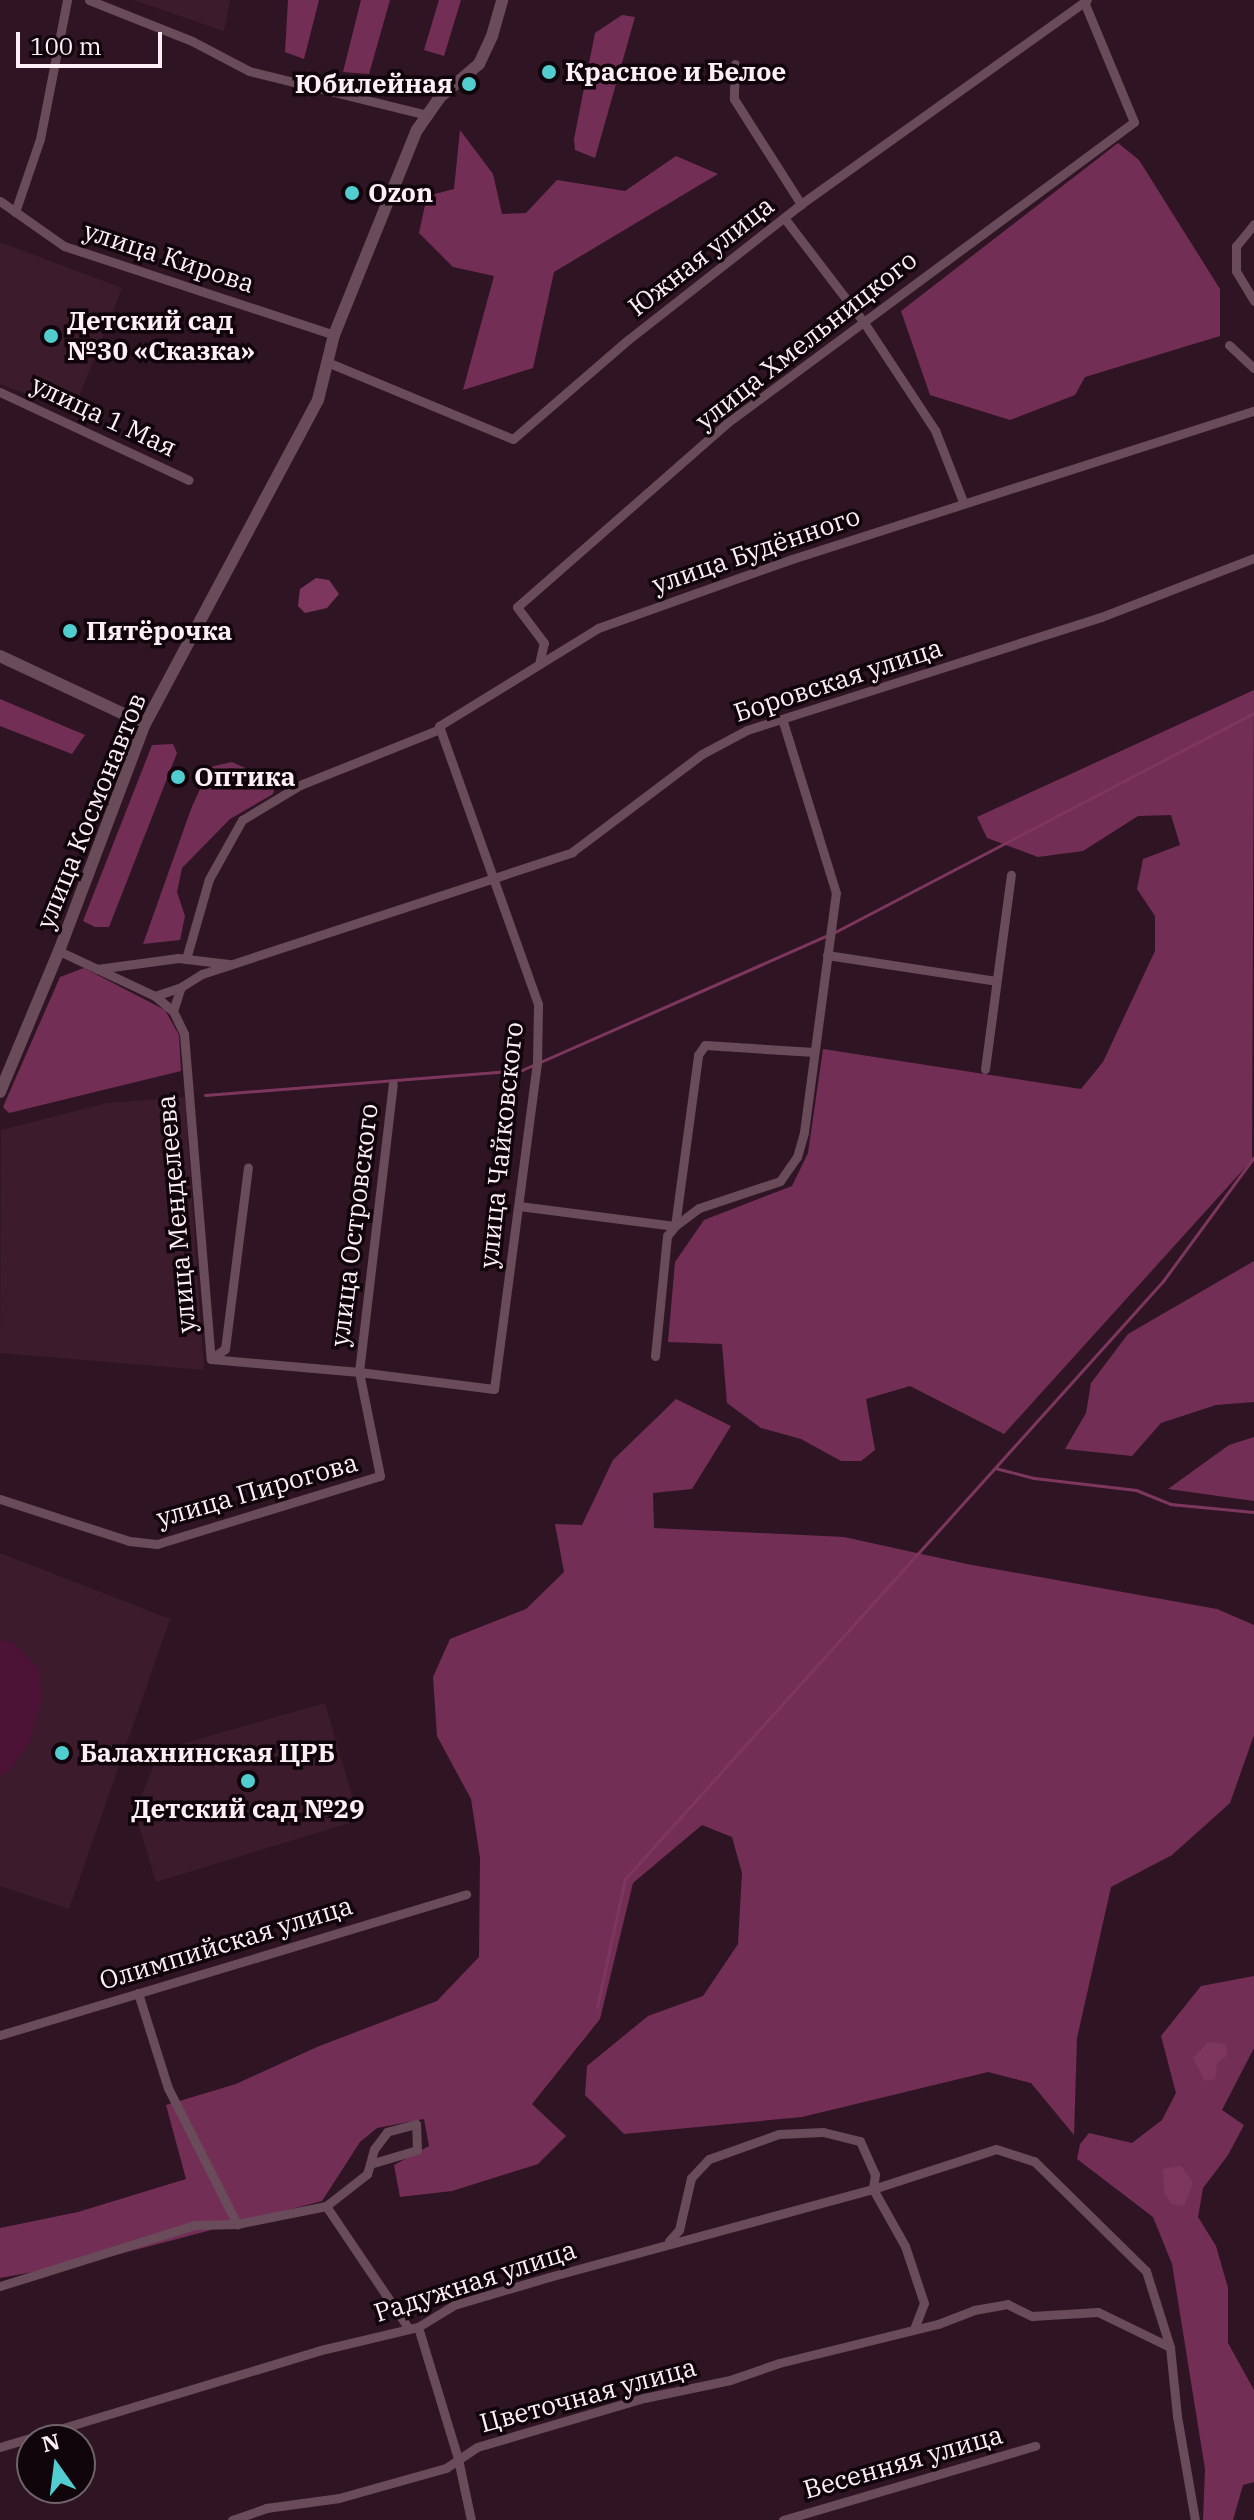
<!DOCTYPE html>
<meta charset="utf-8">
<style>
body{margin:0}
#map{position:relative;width:1254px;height:2520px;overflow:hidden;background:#2f1523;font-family:"IBM Plex Serif",serif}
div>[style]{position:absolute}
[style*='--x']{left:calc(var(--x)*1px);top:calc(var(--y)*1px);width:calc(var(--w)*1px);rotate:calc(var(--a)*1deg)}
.built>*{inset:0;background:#3c1b2d}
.green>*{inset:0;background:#4d1337}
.forest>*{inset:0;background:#732e56}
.water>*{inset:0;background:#7d375f}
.stream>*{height:3px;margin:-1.5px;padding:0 1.5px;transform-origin:1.5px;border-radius:1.5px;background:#7d375f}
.street>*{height:9px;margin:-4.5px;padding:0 4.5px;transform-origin:4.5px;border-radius:4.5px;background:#694b5a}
.secondary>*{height:12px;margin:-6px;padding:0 6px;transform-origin:6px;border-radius:6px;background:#694b5a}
.dots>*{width:22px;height:22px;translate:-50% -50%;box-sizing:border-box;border:4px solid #10050b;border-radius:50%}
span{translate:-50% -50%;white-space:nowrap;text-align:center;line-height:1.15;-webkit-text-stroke:7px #10050b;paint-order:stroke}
.poi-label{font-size:26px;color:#feeff6;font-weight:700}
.left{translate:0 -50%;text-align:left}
.right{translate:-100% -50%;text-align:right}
.street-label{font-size:26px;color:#feeff6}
.north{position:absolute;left:16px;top:2424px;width:80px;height:80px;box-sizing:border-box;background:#10050b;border:2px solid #6f6369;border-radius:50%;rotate:346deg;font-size:22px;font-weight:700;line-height:32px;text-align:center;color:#feeff6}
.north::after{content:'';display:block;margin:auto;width:28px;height:36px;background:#52cdcf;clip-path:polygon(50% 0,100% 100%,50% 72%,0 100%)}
.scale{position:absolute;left:16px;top:32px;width:146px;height:36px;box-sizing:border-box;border:4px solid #feeff6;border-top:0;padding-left:10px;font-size:24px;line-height:28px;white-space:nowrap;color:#feeff6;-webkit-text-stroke:6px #10050b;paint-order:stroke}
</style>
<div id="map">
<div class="built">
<i style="clip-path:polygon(133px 0,230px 0,224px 31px)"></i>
<i style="clip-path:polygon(0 242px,122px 288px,73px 412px,0 384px)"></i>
<i style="clip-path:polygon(185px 1097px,204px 1370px,0 1353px,1px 1130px,107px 1103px)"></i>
<i style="clip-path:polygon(0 1553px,170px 1619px,69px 1909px,0 1886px)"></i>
<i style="clip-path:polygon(325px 1703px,359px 1820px,156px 1882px,135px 1812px,160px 1750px)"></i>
</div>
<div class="green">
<i style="clip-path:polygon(0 1640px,12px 1642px,40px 1670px,41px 1702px,29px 1743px,10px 1770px,0 1775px)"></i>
</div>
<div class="forest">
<i style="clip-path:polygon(288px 0,319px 0,304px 59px,285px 52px)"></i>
<i style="clip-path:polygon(361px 0,390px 0,369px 74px,343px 72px)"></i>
<i style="clip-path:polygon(439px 0,461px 0,444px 56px,424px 50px)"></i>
<i style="clip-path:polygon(622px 15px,635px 17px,595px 158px,575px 150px,574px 139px,595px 33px)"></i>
<i style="clip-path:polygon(460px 130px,493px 174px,502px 214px,526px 213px,557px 180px,625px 191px,676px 156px,718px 174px,554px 272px,533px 368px,463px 390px,494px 276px,453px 267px,419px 233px,427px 196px,454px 189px)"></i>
<i style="clip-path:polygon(1118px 143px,1139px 160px,1220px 289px,1220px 336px,1085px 377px,1075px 395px,1010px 420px,930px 395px,901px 311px)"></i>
<i style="clip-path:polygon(1254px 690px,1252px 1160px,1004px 1434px,910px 1386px,866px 1399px,875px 1450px,861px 1461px,841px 1461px,801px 1439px,761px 1428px,727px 1403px,722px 1344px,668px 1342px,675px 1262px,704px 1220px,792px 1186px,808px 1153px,823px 1049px,1081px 1089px,1103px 1062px,1155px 951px,1155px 916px,1137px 889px,1143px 859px,1180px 845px,1171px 815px,1138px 816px,1083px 851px,1038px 857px,987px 838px,977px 817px)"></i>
<i style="clip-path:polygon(0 699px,85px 735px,72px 754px,0 726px)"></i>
<i style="clip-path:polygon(173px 744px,177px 753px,109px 927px,95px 927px,83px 921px,152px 745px)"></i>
<i style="clip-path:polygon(232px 762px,276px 782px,273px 794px,230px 819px,182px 868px,177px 892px,185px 916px,180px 940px,143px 944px,191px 809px,210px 767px)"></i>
<i style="clip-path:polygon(84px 968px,165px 1010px,179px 1035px,181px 1071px,9px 1113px,3px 1107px,60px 977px)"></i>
<i style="clip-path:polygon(1254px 1261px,1254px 1402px,1216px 1405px,1161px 1423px,1132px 1456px,1065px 1449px,1086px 1413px,1091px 1383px,1128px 1334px)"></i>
<i style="clip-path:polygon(676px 1399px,731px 1426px,692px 1489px,653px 1493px,654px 1528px,844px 1537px,967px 1564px,1217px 1609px,1254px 1625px,1254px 1735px,1230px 1803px,1172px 1855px,1111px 1887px,1077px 2038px,1074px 2135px,1031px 2083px,988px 2072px,802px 2117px,624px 2134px,585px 2095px,587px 2066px,648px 2016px,703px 1996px,738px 1944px,742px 1873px,732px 1837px,702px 1825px,633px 1883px,600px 2019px,532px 2104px,566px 2136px,538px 2164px,452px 2191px,400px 2197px,394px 2165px,429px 2146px,424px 2119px,377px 2128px,360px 2142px,322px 2201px,93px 2261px,0 2278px,0 2228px,78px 2212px,186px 2179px,166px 2105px,236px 2084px,317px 2047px,437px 2001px,479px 1957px,480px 1858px,471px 1799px,437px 1736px,433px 1677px,450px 1639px,526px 1609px,564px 1572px,555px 1524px,582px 1525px,613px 1460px)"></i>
<i style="clip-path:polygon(1254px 1437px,1254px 1501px,1168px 1489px,1229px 1445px)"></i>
<i style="clip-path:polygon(1254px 1976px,1254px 2048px,1222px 2110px,1244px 2125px,1228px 2155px,1203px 2188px,1198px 2217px,1216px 2246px,1228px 2288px,1228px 2343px,1254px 2390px,1254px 2482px,1243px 2485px,1233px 2520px,1203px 2520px,1205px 2469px,1172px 2264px,1153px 2217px,1077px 2159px,1080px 2144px,1089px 2133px,1132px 2143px,1162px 2120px,1176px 2093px,1161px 2036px,1201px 1986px)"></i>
</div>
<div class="water">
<i style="clip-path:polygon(316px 578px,329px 580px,339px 594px,327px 608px,305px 613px,298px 606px,300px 589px)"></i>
<i style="clip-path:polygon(1208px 2042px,1225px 2044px,1228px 2055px,1217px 2063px,1215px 2079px,1205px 2081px,1193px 2058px)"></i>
<i style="clip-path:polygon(1181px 2166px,1193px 2182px,1184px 2206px,1171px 2204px,1164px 2192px,1163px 2169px)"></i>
</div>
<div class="stream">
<i style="--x:835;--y:932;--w:473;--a:-27.6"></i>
<i style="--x:205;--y:1095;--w:318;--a:-4.5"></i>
<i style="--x:522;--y:1070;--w:334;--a:-23.8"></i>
<i style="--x:995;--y:1468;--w:40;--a:14.4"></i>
<i style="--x:1034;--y:1478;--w:103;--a:6.7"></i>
<i style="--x:1136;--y:1490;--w:37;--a:22"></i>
<i style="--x:1170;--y:1504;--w:84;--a:5.4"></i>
<i style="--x:597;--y:2007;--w:131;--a:-77.7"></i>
<i style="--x:625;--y:1879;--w:804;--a:-48.02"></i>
<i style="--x:1163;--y:1281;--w:154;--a:-53.7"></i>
</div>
<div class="street">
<i style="--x:89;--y:0;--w:111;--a:21.7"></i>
<i style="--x:192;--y:41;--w:64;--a:27.8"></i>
<i style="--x:249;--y:71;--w:183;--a:13.9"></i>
<i style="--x:735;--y:64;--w:35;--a:92"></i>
<i style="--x:734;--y:99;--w:125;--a:57.5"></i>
<i style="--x:0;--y:201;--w:78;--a:35.1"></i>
<i style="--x:64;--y:246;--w:284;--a:18.2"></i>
<i style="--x:15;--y:212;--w:77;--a:-71.1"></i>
<i style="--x:40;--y:139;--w:142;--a:-79"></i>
<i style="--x:785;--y:219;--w:128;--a:52.6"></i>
<i style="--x:863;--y:321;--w:131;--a:56.6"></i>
<i style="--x:935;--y:430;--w:79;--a:68.6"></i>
<i style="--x:1254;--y:224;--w:28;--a:129"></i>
<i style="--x:1236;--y:246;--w:25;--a:90"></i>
<i style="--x:1236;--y:271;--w:35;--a:59"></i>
<i style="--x:1229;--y:345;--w:34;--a:43"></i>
<i style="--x:327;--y:362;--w:201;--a:22.5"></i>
<i style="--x:513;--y:439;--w:153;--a:-40.8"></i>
<i style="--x:629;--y:339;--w:219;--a:-38.1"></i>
<i style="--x:801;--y:204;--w:351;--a:-35.5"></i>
<i style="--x:0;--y:392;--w:208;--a:25"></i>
<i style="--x:539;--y:664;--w:22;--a:-77"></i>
<i style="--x:544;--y:643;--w:45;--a:-126.9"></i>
<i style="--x:517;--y:607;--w:279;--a:-41.2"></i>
<i style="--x:727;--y:423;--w:506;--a:-36.49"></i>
<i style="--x:1134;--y:122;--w:130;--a:-112.6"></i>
<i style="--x:59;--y:951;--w:106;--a:25.1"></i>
<i style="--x:155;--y:996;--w:28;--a:-19"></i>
<i style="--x:181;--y:987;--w:25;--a:-32"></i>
<i style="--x:202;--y:974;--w:390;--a:-18.2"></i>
<i style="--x:572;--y:852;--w:163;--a:-37"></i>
<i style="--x:702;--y:754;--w:51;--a:-28.1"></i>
<i style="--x:747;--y:730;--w:372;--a:-17.7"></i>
<i style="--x:1101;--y:617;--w:164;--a:-21.1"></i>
<i style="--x:827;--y:955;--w:171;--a:8.7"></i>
<i style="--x:186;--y:959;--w:83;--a:-74"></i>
<i style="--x:209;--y:879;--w:68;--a:-60.8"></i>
<i style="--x:242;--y:820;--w:68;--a:-31.1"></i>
<i style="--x:300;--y:785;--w:151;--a:-21.8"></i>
<i style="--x:440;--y:729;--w:3;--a:-108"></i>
<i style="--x:439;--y:726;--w:187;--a:-31.6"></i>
<i style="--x:598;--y:628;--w:206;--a:-19.6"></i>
<i style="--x:792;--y:559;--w:485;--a:-17.8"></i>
<i style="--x:97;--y:969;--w:82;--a:-7.7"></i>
<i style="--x:178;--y:958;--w:51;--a:6.7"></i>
<i style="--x:155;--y:996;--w:23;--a:40"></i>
<i style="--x:173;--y:1011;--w:25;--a:64"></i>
<i style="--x:184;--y:1034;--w:326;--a:85.3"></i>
<i style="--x:173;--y:1011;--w:25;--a:-72"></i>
<i style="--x:985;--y:1069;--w:196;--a:-82.4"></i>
<i style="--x:519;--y:1206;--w:157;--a:7.3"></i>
<i style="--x:675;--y:1226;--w:30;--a:-37"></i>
<i style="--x:699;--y:1208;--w:85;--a:-18.4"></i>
<i style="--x:780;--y:1181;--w:29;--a:-55"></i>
<i style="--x:797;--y:1157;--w:26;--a:-74"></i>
<i style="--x:804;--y:1132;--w:241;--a:-82.4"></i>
<i style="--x:836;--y:893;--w:182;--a:-107.2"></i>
<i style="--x:655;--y:1356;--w:121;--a:-84.3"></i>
<i style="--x:667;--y:1236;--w:13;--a:-51"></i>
<i style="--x:675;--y:1226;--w:173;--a:-82.3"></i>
<i style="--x:698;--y:1055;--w:12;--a:-55"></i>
<i style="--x:705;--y:1045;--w:109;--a:3.7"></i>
<i style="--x:211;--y:1359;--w:149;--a:5"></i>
<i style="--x:359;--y:1372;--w:136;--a:7.2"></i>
<i style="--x:494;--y:1389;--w:329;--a:-82.5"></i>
<i style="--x:537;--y:1063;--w:59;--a:-89"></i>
<i style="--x:538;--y:1004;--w:292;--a:-109.6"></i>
<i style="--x:211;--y:1359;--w:17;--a:-36"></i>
<i style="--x:225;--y:1349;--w:183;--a:-82.8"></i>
<i style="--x:0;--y:1499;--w:136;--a:18"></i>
<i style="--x:129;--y:1541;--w:28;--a:6"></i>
<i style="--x:157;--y:1544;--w:233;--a:-17"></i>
<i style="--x:380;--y:1476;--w:106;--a:-101.4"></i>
<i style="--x:359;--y:1372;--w:290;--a:-83.3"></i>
<i style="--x:138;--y:1993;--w:100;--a:72.5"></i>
<i style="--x:168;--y:2088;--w:153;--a:63.1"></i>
<i style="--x:0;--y:2035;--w:487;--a:-16.8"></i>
<i style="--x:326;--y:2206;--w:148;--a:56"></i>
<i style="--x:669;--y:2241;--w:15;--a:-48"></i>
<i style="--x:679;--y:2230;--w:53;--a:-77"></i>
<i style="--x:691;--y:2178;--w:26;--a:-47"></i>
<i style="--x:709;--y:2159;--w:74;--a:-19.7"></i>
<i style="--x:779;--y:2134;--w:44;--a:-2.6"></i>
<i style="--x:823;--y:2132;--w:38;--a:14"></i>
<i style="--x:860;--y:2141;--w:36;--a:66"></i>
<i style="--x:875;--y:2174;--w:15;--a:98"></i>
<i style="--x:873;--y:2189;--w:65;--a:60.7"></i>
<i style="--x:905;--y:2246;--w:60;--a:71.6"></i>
<i style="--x:924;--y:2303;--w:28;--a:111"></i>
<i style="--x:0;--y:2286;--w:204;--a:-17.4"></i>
<i style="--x:195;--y:2225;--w:42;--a:-1.4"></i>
<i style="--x:237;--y:2224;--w:91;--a:-11.4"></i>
<i style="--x:326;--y:2206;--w:52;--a:-38"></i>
<i style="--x:367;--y:2174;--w:10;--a:-73"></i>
<i style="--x:370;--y:2164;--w:49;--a:-16.6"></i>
<i style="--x:417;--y:2150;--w:26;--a:-92"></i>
<i style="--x:416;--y:2124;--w:30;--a:165"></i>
<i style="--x:387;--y:2132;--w:21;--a:127"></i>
<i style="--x:374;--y:2149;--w:16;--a:105"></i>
<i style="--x:418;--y:2327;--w:138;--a:73.1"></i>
<i style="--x:458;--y:2459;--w:62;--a:78"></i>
<i style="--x:0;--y:2447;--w:335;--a:-16.8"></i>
<i style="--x:321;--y:2350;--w:100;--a:-13.3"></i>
<i style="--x:418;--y:2327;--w:42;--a:-31.4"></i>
<i style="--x:454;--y:2305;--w:99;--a:-16.4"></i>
<i style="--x:549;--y:2277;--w:336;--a:-15.2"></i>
<i style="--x:873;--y:2189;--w:129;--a:-18"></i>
<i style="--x:996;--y:2149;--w:40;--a:18"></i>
<i style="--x:1034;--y:2161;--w:157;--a:44.5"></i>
<i style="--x:1146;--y:2271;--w:80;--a:72.5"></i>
<i style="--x:1170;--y:2347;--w:69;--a:84.2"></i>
<i style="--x:1177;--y:2416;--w:106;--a:80.2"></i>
<i style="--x:232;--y:2520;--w:36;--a:-19"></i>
<i style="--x:266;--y:2508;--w:74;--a:-7.8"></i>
<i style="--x:339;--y:2498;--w:111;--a:-15.7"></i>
<i style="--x:446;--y:2468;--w:37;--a:-34"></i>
<i style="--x:477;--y:2447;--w:174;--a:-16.4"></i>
<i style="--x:644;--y:2398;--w:88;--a:-11.8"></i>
<i style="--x:730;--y:2380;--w:52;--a:-19.1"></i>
<i style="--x:779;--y:2363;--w:164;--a:-13.8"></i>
<i style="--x:938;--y:2324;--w:39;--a:-21"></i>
<i style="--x:974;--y:2310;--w:34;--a:-10"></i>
<i style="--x:1007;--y:2304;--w:28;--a:26"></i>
<i style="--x:1032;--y:2316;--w:66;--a:-3.5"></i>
<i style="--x:1098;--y:2312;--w:80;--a:25.9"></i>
<i style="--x:783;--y:2520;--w:263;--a:-16.4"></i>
</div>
<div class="secondary">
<i style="--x:0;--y:656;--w:160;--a:25.1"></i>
<i style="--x:0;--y:1092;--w:153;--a:-67.3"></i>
<i style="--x:59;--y:951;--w:243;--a:-69.3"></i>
<i style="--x:145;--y:724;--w:367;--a:-61.9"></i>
<i style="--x:318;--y:400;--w:67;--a:-76.2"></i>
<i style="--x:334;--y:335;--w:221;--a:-68"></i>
<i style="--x:417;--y:130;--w:39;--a:-55"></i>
<i style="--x:439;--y:98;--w:52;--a:-40.4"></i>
<i style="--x:479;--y:64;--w:31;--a:-65"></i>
<i style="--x:492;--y:36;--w:37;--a:-74"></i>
</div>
<div class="dots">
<i style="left:549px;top:72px;background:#52cdcf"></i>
<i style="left:469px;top:84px;background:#52cdcf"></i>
<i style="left:352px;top:193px;background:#52cdcf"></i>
<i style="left:51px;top:336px;background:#52cdcf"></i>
<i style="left:70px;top:631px;background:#52cdcf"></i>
<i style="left:178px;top:777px;background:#52cdcf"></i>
<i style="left:62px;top:1753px;background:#52cdcf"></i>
<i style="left:248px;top:1781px;background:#52cdcf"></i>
</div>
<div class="poi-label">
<span class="left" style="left:565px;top:72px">Красное и Белое</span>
<span class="right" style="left:453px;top:84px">Юбилейная</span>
<span class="left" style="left:368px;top:193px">Ozon</span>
<span class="left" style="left:67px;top:336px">Детский сад<br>№30 «Сказка»</span>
<span class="left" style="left:86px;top:631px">Пятёрочка</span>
<span class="left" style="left:194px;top:777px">Оптика</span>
<span class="left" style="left:80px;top:1753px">Балахнинская ЦРБ</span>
<span style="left:248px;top:1809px">Детский сад №29</span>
</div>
<div class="street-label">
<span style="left:701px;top:256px;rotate:-38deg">Южная улица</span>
<span style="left:169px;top:257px;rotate:18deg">улица Кирова</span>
<span style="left:806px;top:340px;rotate:-38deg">улица Хмельницкого</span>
<span style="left:104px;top:416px;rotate:25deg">улица 1 Мая</span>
<span style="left:756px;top:550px;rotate:-19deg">улица Будённого</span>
<span style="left:838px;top:680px;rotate:-18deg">Боровская улица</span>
<span style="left:91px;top:811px;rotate:-68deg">улица Космонавтов</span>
<span style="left:501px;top:1145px;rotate:-84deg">улица Чайковского</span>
<span style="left:176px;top:1214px;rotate:-95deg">улица Менделеева</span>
<span style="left:354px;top:1225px;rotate:-83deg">улица Островского</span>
<span style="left:257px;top:1490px;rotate:-16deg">улица Пирогова</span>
<span style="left:226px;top:1943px;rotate:-17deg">Олимпийская улица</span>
<span style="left:475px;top:2281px;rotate:-18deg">Радужная улица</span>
<span style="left:588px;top:2395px;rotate:-15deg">Цветочная улица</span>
<span style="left:903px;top:2462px;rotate:-16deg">Весенняя улица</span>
</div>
<div class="north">N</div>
<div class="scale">100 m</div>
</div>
